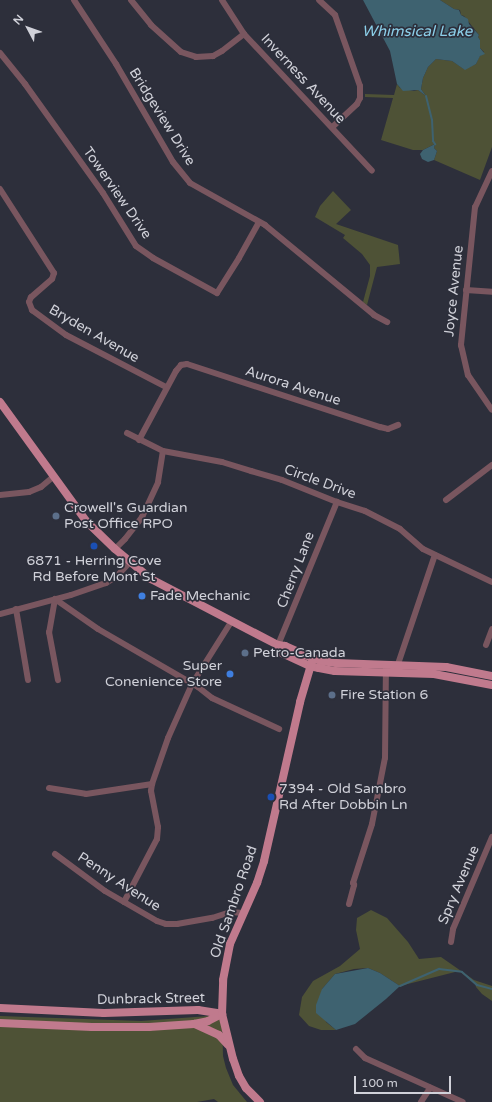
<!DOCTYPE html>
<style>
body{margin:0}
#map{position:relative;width:492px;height:1102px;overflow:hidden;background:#2d2f3b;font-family:"Varela Round",sans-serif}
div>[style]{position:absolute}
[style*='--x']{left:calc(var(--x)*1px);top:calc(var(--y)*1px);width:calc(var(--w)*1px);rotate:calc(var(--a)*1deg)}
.green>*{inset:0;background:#4e5236}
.water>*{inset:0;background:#3e6270}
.stream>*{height:2px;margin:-1px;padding:0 1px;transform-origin:1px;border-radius:1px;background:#3e6270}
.minor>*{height:6px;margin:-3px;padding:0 3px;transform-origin:3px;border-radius:3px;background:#79565f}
.major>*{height:8px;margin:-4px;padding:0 4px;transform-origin:4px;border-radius:4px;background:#c07a8d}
.dots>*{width:11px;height:11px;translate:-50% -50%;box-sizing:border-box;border:2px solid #2d2f3b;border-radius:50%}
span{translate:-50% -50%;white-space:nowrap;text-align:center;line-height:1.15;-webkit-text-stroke:3.5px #2d2f3b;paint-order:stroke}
.street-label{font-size:14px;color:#d0d1d9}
.poi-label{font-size:14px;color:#d0d1d9}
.left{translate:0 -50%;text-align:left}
.right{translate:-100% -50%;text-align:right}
.water-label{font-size:15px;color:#8ccfe9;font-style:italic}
.north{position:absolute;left:8px;top:8px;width:40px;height:40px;-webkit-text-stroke:3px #2d2f3b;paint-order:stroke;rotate:311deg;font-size:11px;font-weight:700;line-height:16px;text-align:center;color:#d0d1d9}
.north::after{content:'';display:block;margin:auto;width:14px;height:18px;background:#d0d1d9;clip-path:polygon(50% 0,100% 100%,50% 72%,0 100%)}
.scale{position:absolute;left:354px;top:1076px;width:97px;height:18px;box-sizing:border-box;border:2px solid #d0d1d9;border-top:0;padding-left:5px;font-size:12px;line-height:14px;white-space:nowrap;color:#d0d1d9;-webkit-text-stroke:3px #2d2f3b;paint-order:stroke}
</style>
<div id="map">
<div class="green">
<i style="clip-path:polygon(440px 0,492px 0,492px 147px,480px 180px,434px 160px,437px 151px,434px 148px,435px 144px,423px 150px,413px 150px,381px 140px,393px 98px,365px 97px,365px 94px,394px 95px,397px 84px,400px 88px,414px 91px,418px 90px,426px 96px,421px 89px,423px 78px,428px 67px,436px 59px,452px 61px,464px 69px,476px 64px,479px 57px,484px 52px,480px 48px,480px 40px,478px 37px,479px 35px,464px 16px,461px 15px,460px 10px,454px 9px)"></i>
<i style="clip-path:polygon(333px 191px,351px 210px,336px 224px,398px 245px,400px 264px,377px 267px,367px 305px,363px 302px,370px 276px,370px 265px,362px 254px,343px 238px,345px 235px,315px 217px,320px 206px)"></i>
<i style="clip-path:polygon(371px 910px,387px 918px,408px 942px,419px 959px,441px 957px,474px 980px,492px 986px,492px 1001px,482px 994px,476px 987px,475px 983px,459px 971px,400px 986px,380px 973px,368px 968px,354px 969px,335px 974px,322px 989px,326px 1022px,336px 1030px,321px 1030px,309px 1026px,299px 1015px,302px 997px,313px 981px,340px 966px,360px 949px,356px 930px,357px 918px)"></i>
<i style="clip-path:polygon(222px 1015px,223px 1056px,226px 1068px,233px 1085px,247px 1102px,218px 1102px,214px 1099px,197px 1102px,0 1102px,0 1016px,141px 1021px)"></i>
</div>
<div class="water">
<i style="clip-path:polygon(363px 0,440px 0,454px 9px,459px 10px,461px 15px,468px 19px,469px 24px,479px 35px,478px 37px,480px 40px,480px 48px,485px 54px,480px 56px,476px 64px,465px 70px,452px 61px,436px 59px,428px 67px,423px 78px,421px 89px,426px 96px,418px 90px,403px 91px,397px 84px,390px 51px)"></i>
<i style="clip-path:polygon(435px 144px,434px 148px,437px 151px,434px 160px,428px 162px,422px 159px,420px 154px,423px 150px)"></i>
<i style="clip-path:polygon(368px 968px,380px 973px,400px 986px,386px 999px,355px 1024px,336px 1030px,316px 1013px,316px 1005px,322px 989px,335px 974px)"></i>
</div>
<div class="stream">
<i style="--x:426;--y:96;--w:25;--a:76"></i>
<i style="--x:432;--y:120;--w:21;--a:87"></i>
<i style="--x:433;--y:141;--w:4;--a:56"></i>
<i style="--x:400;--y:986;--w:43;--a:-23.6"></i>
<i style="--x:439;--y:969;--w:23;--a:7"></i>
<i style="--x:462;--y:972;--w:20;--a:41"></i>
<i style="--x:477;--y:985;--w:16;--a:15"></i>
</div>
<div class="minor">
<i style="--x:74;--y:0;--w:77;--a:56.7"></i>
<i style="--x:116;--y:64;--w:113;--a:59.8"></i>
<i style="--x:173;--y:162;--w:27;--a:51"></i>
<i style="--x:190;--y:183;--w:86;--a:29.2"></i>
<i style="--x:265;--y:225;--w:141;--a:39.5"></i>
<i style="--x:374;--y:315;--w:15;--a:28"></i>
<i style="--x:131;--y:0;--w:32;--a:51"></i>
<i style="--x:151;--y:25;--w:40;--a:42"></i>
<i style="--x:181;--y:52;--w:16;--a:18"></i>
<i style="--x:196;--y:57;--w:17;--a:-3"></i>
<i style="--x:213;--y:56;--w:10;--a:-29"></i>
<i style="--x:222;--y:51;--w:28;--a:-38"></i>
<i style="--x:222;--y:0;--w:40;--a:57.1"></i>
<i style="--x:244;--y:34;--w:187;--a:46.9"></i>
<i style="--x:319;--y:0;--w:22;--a:43"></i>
<i style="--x:335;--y:15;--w:75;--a:70.6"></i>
<i style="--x:360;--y:86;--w:12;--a:90"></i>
<i style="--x:360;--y:98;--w:7;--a:117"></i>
<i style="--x:357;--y:104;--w:34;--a:137"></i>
<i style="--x:0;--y:53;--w:40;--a:51"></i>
<i style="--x:25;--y:84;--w:134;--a:54.4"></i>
<i style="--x:103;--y:193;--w:62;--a:58.1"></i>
<i style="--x:136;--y:246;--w:21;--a:35"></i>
<i style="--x:153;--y:258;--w:73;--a:28.7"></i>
<i style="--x:217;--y:293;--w:41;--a:-57.8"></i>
<i style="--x:239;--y:258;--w:41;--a:-60.9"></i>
<i style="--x:492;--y:171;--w:40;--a:115"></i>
<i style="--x:475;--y:207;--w:139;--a:95.8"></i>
<i style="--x:461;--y:345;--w:31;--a:77"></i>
<i style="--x:468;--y:375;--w:42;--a:55.6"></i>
<i style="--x:0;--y:189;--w:100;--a:57.3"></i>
<i style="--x:54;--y:273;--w:6;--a:108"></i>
<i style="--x:52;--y:279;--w:28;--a:139"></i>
<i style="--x:31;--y:297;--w:5;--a:112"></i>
<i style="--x:29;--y:302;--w:9;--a:69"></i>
<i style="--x:32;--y:310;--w:42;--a:36.3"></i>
<i style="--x:66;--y:335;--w:113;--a:27.5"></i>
<i style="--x:466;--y:290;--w:26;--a:4"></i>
<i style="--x:127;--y:433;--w:40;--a:26.6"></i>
<i style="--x:163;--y:451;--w:60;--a:10.6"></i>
<i style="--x:222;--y:462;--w:30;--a:17"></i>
<i style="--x:251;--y:471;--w:32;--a:16"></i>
<i style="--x:282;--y:480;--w:59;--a:21.8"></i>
<i style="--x:337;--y:502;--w:29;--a:18"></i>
<i style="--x:365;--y:511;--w:39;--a:27"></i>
<i style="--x:400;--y:529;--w:30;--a:41"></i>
<i style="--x:423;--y:549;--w:76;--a:25.6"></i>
<i style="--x:139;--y:440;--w:78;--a:-61.8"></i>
<i style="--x:176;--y:371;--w:8;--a:-50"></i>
<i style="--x:181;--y:365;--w:6;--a:-9"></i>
<i style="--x:187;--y:364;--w:203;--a:18.1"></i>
<i style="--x:380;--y:427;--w:8;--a:14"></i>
<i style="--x:388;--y:429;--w:11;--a:-22"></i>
<i style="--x:0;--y:495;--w:29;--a:-6"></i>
<i style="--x:29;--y:492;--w:13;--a:-23"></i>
<i style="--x:41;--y:487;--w:16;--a:-40"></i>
<i style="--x:446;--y:500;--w:58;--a:-37.3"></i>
<i style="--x:115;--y:549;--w:14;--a:-45"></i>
<i style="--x:125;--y:539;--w:28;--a:-52"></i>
<i style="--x:142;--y:517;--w:38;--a:-65"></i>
<i style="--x:158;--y:482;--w:31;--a:-81"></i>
<i style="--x:55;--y:599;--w:52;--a:34.9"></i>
<i style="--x:98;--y:629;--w:116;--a:30.1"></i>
<i style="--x:198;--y:687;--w:18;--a:38"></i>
<i style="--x:212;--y:698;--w:74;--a:24.8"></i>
<i style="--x:55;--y:599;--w:34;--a:100"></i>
<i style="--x:49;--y:632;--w:49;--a:79.4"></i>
<i style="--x:16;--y:609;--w:72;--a:80.4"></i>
<i style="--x:0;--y:614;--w:73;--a:-15"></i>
<i style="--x:71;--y:595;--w:37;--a:-19"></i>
<i style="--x:106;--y:583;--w:13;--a:-32"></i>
<i style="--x:117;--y:576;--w:19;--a:-47"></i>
<i style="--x:278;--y:645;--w:155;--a:-67.6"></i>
<i style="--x:486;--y:645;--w:17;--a:-69"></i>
<i style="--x:398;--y:664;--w:115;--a:-71.3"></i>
<i style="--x:49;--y:788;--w:37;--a:9"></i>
<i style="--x:86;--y:794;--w:67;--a:-8.6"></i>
<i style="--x:55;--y:854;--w:62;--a:36.5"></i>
<i style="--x:105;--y:891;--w:60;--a:30"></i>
<i style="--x:157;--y:921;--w:9;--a:18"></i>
<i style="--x:166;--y:924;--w:11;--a:0"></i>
<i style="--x:177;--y:924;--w:36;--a:-10"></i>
<i style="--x:212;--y:918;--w:20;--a:-18"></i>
<i style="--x:231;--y:912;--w:12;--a:5"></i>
<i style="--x:124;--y:902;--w:71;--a:-62.4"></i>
<i style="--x:157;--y:839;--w:12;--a:-85"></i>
<i style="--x:158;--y:827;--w:37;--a:-101"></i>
<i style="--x:151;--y:791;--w:7;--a:-82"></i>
<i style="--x:152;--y:784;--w:49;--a:-70.8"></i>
<i style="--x:168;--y:738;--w:59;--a:-66"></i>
<i style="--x:192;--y:684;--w:73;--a:-57.8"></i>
<i style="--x:349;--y:904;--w:20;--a:-75"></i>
<i style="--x:354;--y:885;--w:2;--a:-117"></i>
<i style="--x:353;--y:883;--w:62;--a:-72.1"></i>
<i style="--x:372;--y:824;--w:67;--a:-78.9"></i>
<i style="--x:385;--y:758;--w:89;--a:-89.4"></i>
<i style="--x:451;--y:942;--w:13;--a:-81"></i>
<i style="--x:453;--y:929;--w:100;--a:-67"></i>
<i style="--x:356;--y:1049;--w:13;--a:45"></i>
<i style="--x:365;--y:1058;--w:107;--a:24.2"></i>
<i style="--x:421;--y:1102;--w:17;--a:-57"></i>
</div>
<div class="major">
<i style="--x:0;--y:402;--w:147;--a:54.1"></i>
<i style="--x:86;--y:521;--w:40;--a:44"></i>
<i style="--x:115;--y:549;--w:47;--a:39.8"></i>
<i style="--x:151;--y:579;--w:143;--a:27.5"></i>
<i style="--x:278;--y:645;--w:7;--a:8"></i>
<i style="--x:285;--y:646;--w:22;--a:24"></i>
<i style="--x:305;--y:655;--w:17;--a:21"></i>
<i style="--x:321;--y:661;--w:15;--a:8"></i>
<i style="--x:336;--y:663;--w:110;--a:2.1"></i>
<i style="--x:446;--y:667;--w:47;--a:11.1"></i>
<i style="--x:278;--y:645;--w:9;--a:63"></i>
<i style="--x:282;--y:653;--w:31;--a:25"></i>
<i style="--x:310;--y:666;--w:9;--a:13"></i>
<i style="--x:319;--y:668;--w:16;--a:11"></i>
<i style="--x:335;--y:671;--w:99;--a:1.7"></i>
<i style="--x:434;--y:674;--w:59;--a:10.7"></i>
<i style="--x:0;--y:1008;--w:104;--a:2.8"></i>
<i style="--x:104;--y:1013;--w:94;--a:-1.8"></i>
<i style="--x:198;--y:1010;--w:24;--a:9"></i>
<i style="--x:0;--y:1023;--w:92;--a:2.5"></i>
<i style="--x:92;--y:1027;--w:57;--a:0"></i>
<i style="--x:149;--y:1027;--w:45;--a:-3.8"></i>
<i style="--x:194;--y:1024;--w:14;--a:-12"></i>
<i style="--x:208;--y:1021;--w:16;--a:-27"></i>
<i style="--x:195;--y:1024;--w:26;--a:25"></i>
<i style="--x:219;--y:1035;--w:13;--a:48"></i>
<i style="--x:260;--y:1102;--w:20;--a:-135"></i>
<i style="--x:246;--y:1088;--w:14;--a:-120"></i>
<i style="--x:239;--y:1076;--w:18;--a:-109"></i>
<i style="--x:233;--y:1059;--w:46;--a:-103.7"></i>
<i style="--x:222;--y:1014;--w:34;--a:-88"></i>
<i style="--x:223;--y:980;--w:37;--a:-79"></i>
<i style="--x:230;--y:944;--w:67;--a:-66.1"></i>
<i style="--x:257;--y:883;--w:23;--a:-72"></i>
<i style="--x:264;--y:861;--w:163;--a:-77.2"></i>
<i style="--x:300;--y:702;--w:46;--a:-73.5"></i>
</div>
<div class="dots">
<i style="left:56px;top:516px;background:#5c6f8a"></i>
<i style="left:94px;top:546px;background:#1a4fb4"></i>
<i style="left:142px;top:596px;background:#3f7fe0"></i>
<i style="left:245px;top:653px;background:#5c6f8a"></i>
<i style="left:230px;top:674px;background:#3f7fe0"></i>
<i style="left:332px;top:695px;background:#5c6f8a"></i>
<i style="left:271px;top:797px;background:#1a4fb4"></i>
</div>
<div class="street-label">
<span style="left:303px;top:79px;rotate:47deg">Inverness Avenue</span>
<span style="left:162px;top:117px;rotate:58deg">Bridgeview Drive</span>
<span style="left:117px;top:193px;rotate:55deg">Towerview Drive</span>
<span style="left:454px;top:291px;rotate:-84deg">Joyce Avenue</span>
<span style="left:94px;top:334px;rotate:30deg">Bryden Avenue</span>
<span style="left:293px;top:386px;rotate:18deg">Aurora Avenue</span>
<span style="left:320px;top:482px;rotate:20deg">Circle Drive</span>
<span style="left:296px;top:570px;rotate:-69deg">Cherry Lane</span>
<span style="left:119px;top:882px;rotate:33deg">Penny Avenue</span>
<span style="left:459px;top:885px;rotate:-67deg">Spry Avenue</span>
<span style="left:234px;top:902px;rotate:-71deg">Old Sambro Road</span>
<span style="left:151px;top:999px;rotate:-1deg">Dunbrack Street</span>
</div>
<div class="poi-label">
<span class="left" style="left:64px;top:516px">Crowell's Guardian<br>Post Office RPO</span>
<span style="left:94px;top:569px">6871 - Herring Cove<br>Rd Before Mont St</span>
<span class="left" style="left:150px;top:596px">Fade Mechanic</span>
<span class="left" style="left:253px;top:653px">Petro-Canada</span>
<span class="right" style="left:222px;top:674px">Super<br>Conenience Store</span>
<span class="left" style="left:340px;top:695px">Fire Station 6</span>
<span class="left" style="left:279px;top:797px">7394 - Old Sambro<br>Rd After Dobbin Ln</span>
</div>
<div class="water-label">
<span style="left:417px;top:32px">Whimsical Lake</span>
</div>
<div class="north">N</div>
<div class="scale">100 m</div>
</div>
